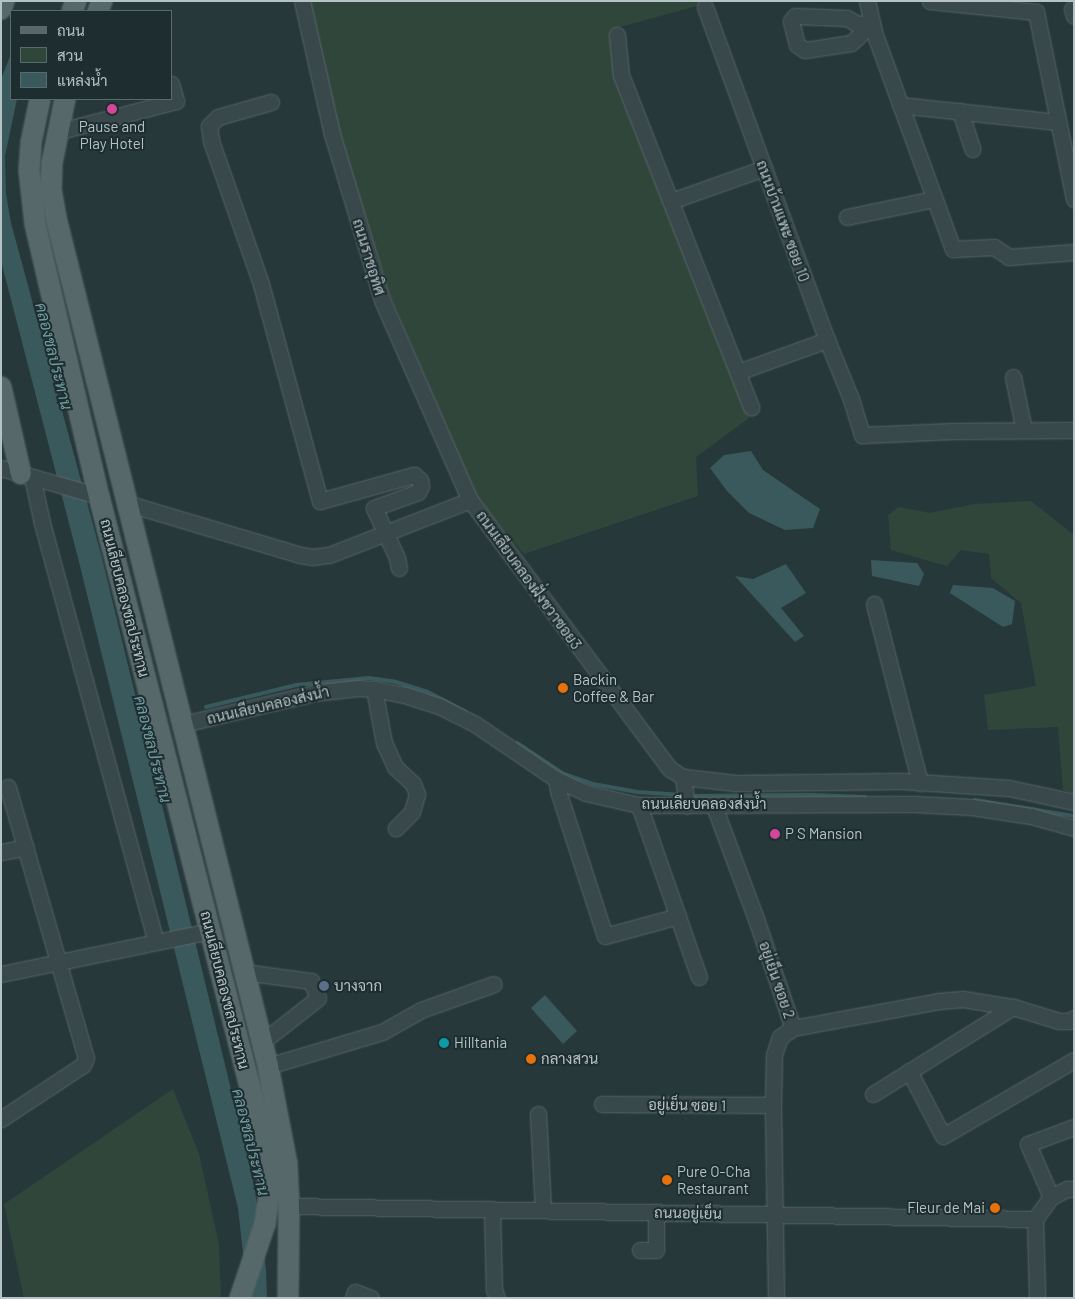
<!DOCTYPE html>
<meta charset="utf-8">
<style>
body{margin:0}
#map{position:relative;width:1075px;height:1299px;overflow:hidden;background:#26383a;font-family:Barlow,Sarabun,sans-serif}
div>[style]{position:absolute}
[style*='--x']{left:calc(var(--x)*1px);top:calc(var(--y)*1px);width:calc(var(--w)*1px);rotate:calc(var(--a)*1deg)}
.green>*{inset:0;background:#31463b}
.water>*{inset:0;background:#39595d}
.stream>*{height:4px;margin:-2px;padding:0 2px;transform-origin:2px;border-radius:2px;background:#39595d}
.roads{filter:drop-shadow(0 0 1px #576668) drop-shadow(0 0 1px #576668)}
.minor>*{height:15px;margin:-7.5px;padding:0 7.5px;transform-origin:7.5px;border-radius:7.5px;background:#39484a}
.major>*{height:20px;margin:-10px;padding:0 10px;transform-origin:10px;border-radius:10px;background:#57686a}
.dots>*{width:14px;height:14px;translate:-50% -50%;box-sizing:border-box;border:2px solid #1e2d2f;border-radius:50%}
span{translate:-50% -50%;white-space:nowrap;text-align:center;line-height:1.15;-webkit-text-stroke:4px #1e2d2f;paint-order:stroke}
.poi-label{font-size:15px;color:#b5c3c6}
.left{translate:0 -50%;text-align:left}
.right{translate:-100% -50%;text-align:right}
.street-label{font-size:15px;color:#b5c3c6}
.water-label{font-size:16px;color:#719ca1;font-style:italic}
.frame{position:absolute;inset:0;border:2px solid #b5c3c6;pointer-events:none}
.legend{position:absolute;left:10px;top:10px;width:162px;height:90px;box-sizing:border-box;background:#1e2d2f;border:1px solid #5a696b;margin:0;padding:6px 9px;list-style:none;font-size:15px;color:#b5c3c6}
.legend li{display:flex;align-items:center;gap:10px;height:25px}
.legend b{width:25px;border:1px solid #5a696b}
</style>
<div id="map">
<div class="green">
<i style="clip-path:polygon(308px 1px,715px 1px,613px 29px,618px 86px,749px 418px,696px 457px,698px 496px,524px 554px,478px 499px,391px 298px,336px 123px)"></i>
<i style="clip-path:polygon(1031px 501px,1074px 535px,1074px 794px,1063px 790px,1058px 727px,988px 730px,984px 695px,1036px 686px,1021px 603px,991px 578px,989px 554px,961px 550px,947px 566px,891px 550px,888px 515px,899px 507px,930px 513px,974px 504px)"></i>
<i style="clip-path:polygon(173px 1089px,199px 1154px,219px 1244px,221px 1298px,24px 1298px,4px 1204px)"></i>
</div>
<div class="water">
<i style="clip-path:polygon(11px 54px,11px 99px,17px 99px,5px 156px,6px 194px,11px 223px,101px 554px,254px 1184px,266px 1269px,267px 1298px,248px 1298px,238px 1208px,79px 562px,1px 261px,1px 79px)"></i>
<i style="clip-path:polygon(751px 451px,763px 470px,820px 509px,813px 528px,785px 530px,749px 513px,727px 491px,710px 468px,724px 455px)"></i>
<i style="clip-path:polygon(871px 560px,917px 563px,924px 574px,919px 586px,872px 576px)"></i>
<i style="clip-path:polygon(786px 564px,806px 593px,781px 608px,804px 636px,795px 642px,735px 576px,753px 579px)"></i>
<i style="clip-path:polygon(953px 585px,993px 588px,1015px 601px,1012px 624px,1003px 627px,950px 593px)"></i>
<i style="clip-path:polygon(545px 995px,577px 1031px,563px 1044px,531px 1008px)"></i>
</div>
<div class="stream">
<i style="--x:206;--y:707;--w:93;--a:-13.7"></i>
<i style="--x:296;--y:685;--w:73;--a:-5.5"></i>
<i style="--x:369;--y:678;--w:27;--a:8"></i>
<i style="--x:396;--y:682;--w:31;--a:17"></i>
<i style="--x:426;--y:691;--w:45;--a:27.7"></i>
<i style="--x:517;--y:743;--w:56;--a:33.4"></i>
<i style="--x:564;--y:774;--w:31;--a:19"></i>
<i style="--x:593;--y:784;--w:45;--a:10.3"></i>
<i style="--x:637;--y:792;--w:46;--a:3.7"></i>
<i style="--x:690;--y:796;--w:123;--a:-0.5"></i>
<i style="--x:813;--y:795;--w:52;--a:2.2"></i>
<i style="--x:975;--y:800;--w:100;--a:9.2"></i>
</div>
<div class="roads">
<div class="minor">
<i style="--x:302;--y:1;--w:136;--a:77.3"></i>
<i style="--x:332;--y:134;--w:173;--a:73.2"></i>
<i style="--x:382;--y:300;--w:219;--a:66.3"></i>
<i style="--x:470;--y:500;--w:335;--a:53.4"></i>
<i style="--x:670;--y:769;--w:15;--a:32"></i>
<i style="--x:683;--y:777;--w:53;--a:6.5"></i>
<i style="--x:736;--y:783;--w:166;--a:-0.7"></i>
<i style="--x:902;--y:781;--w:107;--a:3.7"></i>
<i style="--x:1009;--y:788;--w:66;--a:12.2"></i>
<i style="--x:867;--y:1;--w:35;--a:77"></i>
<i style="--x:875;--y:35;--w:228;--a:70"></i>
<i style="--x:953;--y:249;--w:41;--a:-2.8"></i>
<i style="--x:994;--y:247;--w:18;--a:34"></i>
<i style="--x:1009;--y:257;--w:65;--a:-4.4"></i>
<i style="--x:930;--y:1;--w:107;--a:5.9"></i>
<i style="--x:705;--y:7;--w:355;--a:69.9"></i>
<i style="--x:827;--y:340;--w:64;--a:67.9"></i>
<i style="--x:851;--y:399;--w:38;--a:73"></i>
<i style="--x:862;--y:435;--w:91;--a:-2.5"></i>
<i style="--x:953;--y:431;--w:121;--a:-0.5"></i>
<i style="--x:1072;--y:9;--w:7;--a:74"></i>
<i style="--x:1036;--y:12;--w:191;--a:78.5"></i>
<i style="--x:795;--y:16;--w:52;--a:2.2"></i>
<i style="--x:847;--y:18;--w:12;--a:31"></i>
<i style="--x:857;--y:24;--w:15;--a:-4"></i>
<i style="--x:872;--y:23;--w:29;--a:136"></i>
<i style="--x:851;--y:43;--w:47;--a:171.3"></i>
<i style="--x:805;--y:50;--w:9;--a:-148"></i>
<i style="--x:797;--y:45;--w:25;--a:-104"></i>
<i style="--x:791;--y:21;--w:6;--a:-51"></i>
<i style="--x:617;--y:35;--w:40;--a:84.3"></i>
<i style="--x:621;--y:75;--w:357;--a:68.6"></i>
<i style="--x:271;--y:102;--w:55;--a:164.2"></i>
<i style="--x:218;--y:117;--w:13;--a:135"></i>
<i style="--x:209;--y:126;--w:15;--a:82"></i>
<i style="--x:211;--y:141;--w:151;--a:70.7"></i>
<i style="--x:261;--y:284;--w:225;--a:74.8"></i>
<i style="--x:320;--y:501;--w:98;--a:-15.5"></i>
<i style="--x:414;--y:475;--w:8;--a:40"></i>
<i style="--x:420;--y:480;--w:6;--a:81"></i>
<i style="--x:421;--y:486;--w:7;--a:117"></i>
<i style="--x:418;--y:492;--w:47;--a:160"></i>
<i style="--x:374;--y:508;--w:55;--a:65.3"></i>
<i style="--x:397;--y:558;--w:10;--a:79"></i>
<i style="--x:900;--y:105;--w:158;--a:6.2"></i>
<i style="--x:960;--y:111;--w:40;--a:72"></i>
<i style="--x:56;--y:132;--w:124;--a:-14.5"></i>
<i style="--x:176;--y:101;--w:18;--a:-106"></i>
<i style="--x:671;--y:201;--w:99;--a:-19.5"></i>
<i style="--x:847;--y:217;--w:89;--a:-11.7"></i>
<i style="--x:738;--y:372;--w:95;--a:-19.8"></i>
<i style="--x:1013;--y:377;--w:54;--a:78.3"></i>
<i style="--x:1;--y:468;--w:102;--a:15.9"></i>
<i style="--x:32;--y:477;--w:47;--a:77.7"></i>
<i style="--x:42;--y:523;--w:434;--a:74.8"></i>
<i style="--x:126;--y:503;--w:182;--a:16.6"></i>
<i style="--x:300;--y:555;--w:12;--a:9"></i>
<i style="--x:312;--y:557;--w:17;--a:-7"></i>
<i style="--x:329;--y:555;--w:151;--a:-21.3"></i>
<i style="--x:874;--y:604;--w:185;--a:75.6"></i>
<i style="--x:374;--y:689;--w:55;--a:79.5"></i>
<i style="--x:384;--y:743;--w:26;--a:65"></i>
<i style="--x:395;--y:767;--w:25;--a:43"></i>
<i style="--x:413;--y:784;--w:11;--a:68"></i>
<i style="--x:417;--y:794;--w:19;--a:106"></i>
<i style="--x:412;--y:812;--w:23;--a:135"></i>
<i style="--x:183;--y:724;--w:135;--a:-13.3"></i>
<i style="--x:314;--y:693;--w:44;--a:-6.5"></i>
<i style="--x:358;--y:688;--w:16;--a:4"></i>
<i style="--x:374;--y:689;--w:32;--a:11"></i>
<i style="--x:405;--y:695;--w:36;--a:18"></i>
<i style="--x:439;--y:706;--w:40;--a:26.6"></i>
<i style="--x:475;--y:724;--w:98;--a:34.2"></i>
<i style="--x:556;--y:779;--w:33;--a:25"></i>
<i style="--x:586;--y:793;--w:54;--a:12.8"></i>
<i style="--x:639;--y:805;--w:275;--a:-0.2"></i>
<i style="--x:914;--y:804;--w:58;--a:3"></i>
<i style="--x:972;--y:807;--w:60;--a:8.7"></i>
<i style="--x:1031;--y:816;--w:45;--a:15.6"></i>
<i style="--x:683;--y:777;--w:29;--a:82"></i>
<i style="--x:556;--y:779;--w:15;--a:79"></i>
<i style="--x:559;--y:794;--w:149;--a:72.1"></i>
<i style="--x:605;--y:936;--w:76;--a:-15.3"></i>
<i style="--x:639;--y:805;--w:182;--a:70.8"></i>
<i style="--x:714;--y:806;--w:121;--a:69.6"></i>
<i style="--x:756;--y:919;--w:115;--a:71.3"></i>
<i style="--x:1;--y:852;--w:25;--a:-11"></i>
<i style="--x:244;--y:972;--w:68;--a:7.7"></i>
<i style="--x:311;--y:981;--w:18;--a:68"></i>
<i style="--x:318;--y:998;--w:71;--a:141.8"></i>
<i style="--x:1;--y:974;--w:213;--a:-11.6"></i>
<i style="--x:268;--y:1066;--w:119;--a:-16.6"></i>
<i style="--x:382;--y:1032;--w:45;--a:-29.4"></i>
<i style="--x:421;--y:1010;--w:77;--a:-19.6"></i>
<i style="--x:909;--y:1071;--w:73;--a:62.4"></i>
<i style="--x:943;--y:1136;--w:151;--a:-30.1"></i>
<i style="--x:873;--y:1094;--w:165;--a:-31.9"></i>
<i style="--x:602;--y:1104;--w:171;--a:0.3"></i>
<i style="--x:538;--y:1114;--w:96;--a:87"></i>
<i style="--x:1;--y:1119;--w:98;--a:-33.4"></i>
<i style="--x:83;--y:1065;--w:8;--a:-67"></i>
<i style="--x:86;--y:1058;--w:282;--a:-106.1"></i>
<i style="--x:1051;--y:1197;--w:58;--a:-113.5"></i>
<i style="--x:1028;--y:1144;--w:49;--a:-20.3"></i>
<i style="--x:289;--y:1206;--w:746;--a:1"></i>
<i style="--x:492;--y:1209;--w:80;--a:88.6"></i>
<i style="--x:494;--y:1289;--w:9;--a:72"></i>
<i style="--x:1035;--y:1219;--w:79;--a:88.5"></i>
<i style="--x:1035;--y:1219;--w:27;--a:-54"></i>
<i style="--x:1051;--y:1197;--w:18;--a:-27"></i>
<i style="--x:1067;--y:1189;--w:7;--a:0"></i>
<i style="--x:640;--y:1250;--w:16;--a:0"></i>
<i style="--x:656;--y:1250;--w:38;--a:-90"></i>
<i style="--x:353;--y:1298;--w:6;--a:-72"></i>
<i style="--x:355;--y:1292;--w:17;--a:21"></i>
<i style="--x:776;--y:1298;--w:193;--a:-90.9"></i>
<i style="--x:773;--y:1105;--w:50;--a:-88.9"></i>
<i style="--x:774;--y:1055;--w:19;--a:-72"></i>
<i style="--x:780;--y:1037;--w:16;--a:-35"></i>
<i style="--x:793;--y:1028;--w:148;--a:-10.5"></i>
<i style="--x:939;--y:1001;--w:24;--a:-5"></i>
<i style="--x:963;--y:999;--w:51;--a:9.1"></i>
<i style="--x:1013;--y:1007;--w:48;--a:16.9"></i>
<i style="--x:1059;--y:1021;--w:10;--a:0"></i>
<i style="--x:1069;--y:1021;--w:6;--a:-31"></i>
</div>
<div class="major">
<i style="--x:1;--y:9;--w:9;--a:-69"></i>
<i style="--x:72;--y:11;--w:11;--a:-68"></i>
<i style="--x:98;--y:11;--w:11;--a:-68"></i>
<i style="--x:40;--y:99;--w:45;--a:101.6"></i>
<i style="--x:31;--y:143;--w:27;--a:94"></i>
<i style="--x:29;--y:170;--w:54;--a:83.7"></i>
<i style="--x:35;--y:224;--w:279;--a:76.8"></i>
<i style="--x:99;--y:496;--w:658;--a:75.67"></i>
<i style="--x:262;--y:1134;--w:32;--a:81"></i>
<i style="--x:267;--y:1166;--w:27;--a:86"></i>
<i style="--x:269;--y:1193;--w:31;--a:97"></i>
<i style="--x:265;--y:1224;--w:78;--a:108.7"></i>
<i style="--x:65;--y:99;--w:65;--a:101.5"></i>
<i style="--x:52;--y:163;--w:26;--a:92"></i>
<i style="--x:51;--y:189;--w:29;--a:80"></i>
<i style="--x:56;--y:218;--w:874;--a:75.96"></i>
<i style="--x:268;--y:1066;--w:100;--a:79"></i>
<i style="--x:287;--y:1164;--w:42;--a:87.3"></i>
<i style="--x:289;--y:1206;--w:92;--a:90.6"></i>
<i style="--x:1;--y:387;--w:89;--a:77.1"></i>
</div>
</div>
<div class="dots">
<i style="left:112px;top:109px;background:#d1479c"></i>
<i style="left:563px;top:688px;background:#e8710a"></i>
<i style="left:775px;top:834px;background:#d1479c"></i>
<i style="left:324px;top:986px;background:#5c6f8a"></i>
<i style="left:444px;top:1043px;background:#0f9aa8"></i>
<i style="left:531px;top:1059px;background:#e8710a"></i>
<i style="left:667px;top:1180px;background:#e8710a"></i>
<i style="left:995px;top:1208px;background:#e8710a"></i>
</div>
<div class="poi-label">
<span style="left:112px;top:135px">Pause and<br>Play Hotel</span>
<span class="left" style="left:573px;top:688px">Backin<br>Coffee &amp; Bar</span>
<span class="left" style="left:785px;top:834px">P S Mansion</span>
<span class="left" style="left:334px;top:986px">บางจาก</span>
<span class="left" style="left:454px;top:1043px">Hilltania</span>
<span class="left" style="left:541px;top:1059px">กลางสวน</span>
<span class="left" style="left:677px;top:1180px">Pure O-Cha<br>Restaurant</span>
<span class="right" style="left:985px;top:1208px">Fleur de Mai</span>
</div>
<div class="street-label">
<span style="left:783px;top:221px;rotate:70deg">ถนนบ้านแพะ ซอย 10</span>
<span style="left:369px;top:257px;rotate:73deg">ถนนราชอุทิศ</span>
<span style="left:529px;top:580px;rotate:54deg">ถนนเลียบคลองฝั่งขวาซอย3</span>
<span style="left:125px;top:598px;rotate:76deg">ถนนเลียบคลองชลประทาน</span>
<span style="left:268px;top:705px;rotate:-13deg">ถนนเลียบคลองส่งน้ำ</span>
<span style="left:704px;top:804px">ถนนเลียบคลองส่งน้ำ</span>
<span style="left:777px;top:980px;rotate:71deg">อยู่เย็น ซอย 2</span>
<span style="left:225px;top:990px;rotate:76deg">ถนนเลียบคลองชลประทาน</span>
<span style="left:687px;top:1105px;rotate:1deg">อยู่เย็น ซอย 1</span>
<span style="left:688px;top:1213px;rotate:1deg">ถนนอยู่เย็น</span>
</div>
<div class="water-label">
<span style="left:54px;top:356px;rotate:76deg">คลองชลประทาน</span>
<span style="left:153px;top:749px;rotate:76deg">คลองชลประทาน</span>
<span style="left:251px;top:1142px;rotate:76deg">คลองชลประทาน</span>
</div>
<div class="frame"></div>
<ul class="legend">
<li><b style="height:6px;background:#57686a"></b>ถนน</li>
<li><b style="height:14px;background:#31463b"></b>สวน</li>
<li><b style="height:14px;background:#39595d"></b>แหล่งน้ำ</li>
</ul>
</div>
